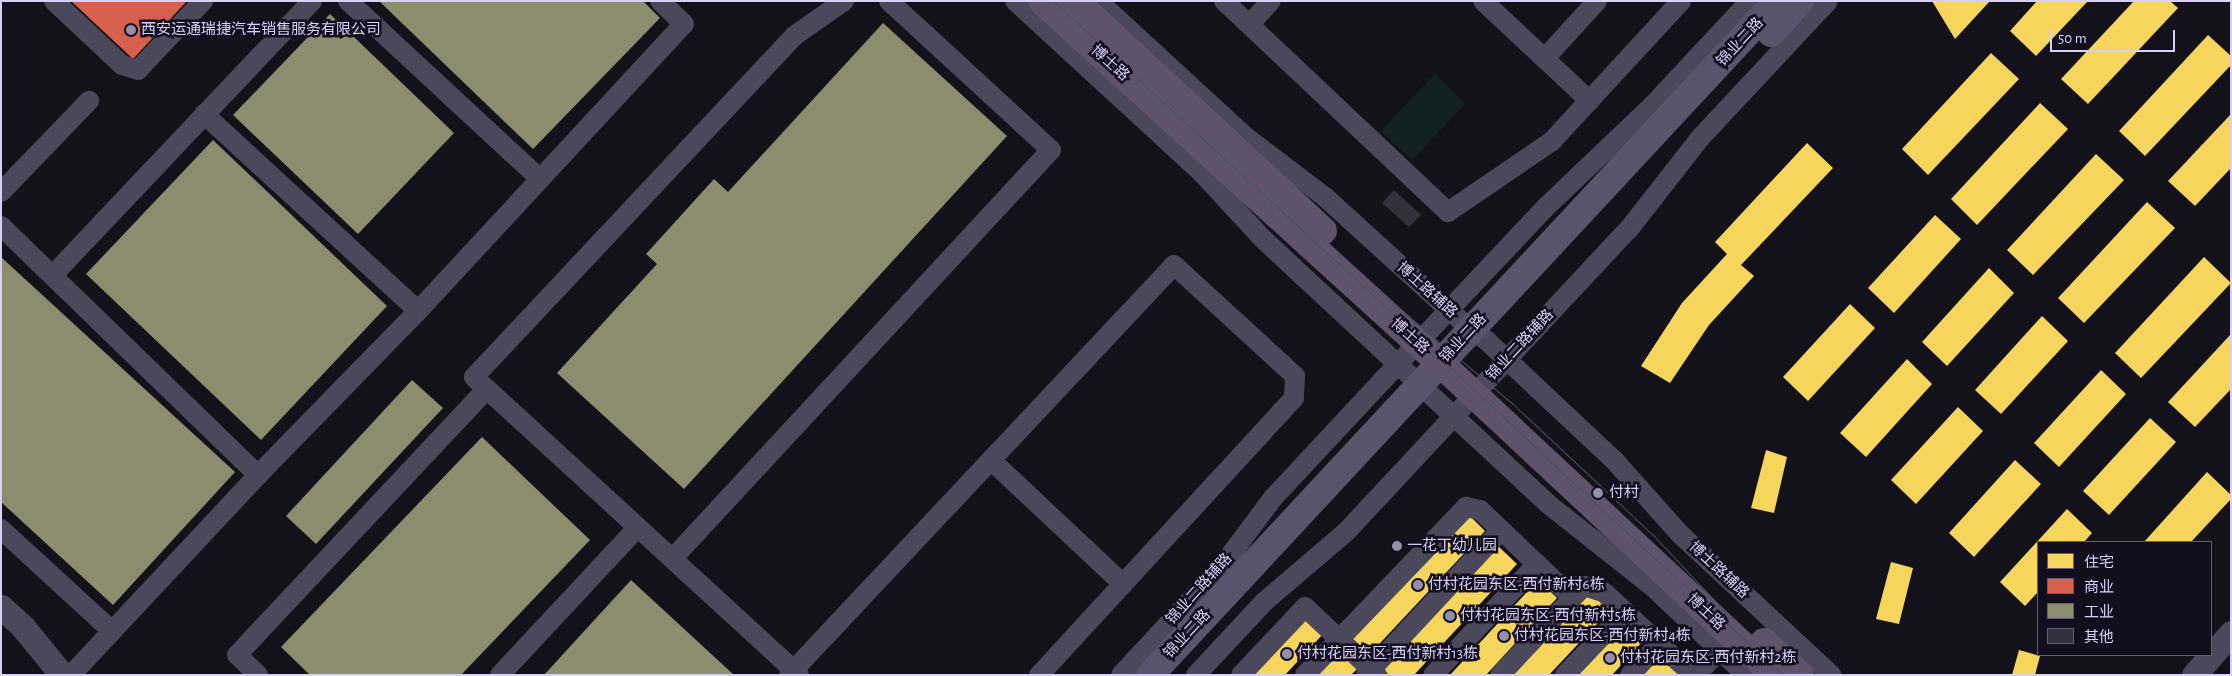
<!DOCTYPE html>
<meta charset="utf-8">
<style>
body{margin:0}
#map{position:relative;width:2232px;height:676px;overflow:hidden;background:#13121a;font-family:"Alegreya Sans","Noto Sans SC",sans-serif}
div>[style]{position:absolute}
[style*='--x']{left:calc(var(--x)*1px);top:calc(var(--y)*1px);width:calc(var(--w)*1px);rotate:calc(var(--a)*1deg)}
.green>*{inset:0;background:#122224}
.homes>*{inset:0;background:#f6d55c}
.shops>*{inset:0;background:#d6604d}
.industry>*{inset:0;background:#8c8c6e}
.building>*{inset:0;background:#32303c}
.minor>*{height:20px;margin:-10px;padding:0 10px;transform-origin:10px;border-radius:10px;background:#4a485a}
.tertiary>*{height:25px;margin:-12.5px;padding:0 12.5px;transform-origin:12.5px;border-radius:12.5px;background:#4a485a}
.secondary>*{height:28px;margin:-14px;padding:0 14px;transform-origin:14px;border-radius:14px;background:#58546c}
.primary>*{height:28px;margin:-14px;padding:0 14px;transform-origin:14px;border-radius:14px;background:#5e536a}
.tram>*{height:1px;margin:-0.5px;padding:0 0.5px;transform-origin:0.5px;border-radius:0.5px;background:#445361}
.dots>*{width:14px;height:14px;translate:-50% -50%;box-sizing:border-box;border:2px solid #120e1d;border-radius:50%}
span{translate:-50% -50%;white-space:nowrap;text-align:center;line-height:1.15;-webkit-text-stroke:5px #120e1d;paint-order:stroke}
.poi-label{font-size:15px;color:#d9d0f9}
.left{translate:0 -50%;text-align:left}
.street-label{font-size:15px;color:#d9d0f9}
.frame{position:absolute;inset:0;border:2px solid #d9d0f9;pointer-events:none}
.legend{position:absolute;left:2037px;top:541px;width:175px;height:115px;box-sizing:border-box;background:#120e1d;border:1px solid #625c75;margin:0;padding:6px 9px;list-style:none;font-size:15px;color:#d9d0f9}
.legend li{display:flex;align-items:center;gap:10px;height:25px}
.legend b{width:25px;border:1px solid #625c75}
.scale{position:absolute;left:2050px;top:30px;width:125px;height:22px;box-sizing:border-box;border:2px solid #d9d0f9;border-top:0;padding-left:6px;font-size:15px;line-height:18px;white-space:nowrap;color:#d9d0f9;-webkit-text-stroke:4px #120e1d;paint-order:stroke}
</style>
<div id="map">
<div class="green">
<i style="clip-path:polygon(1435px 74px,1465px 104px,1412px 160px,1381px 131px)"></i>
</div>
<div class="homes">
<i style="clip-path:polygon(1932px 1px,1990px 1px,1955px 39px)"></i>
<i style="clip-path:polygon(2037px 1px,2088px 1px,2036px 56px,2010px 31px)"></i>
<i style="clip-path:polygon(2134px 1px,2170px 1px,2178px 8px,2088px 104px,2061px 79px)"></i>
<i style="clip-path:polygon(2208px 35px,2231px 56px,2231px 65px,2145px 156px,2119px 131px)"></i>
<i style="clip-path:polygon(1991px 53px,2019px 79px,1928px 175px,1902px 149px)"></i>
<i style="clip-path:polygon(2040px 103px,2068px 129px,1977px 225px,1951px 199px)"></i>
<i style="clip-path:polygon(2231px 114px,2231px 168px,2195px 206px,2168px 181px)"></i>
<i style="clip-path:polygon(1807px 143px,1833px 168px,1741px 265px,1754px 276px,1709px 325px,1670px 383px,1641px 366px,1682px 303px,1727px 254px,1715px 242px)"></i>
<i style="clip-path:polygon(2096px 154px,2124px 180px,2033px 275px,2007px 250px)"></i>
<i style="clip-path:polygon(2147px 202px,2175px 228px,2084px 323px,2058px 298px)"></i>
<i style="clip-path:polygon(1935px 215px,1961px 239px,1894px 313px,1868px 288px)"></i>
<i style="clip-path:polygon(2204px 257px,2231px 283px,2141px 378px,2115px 353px)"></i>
<i style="clip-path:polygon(1989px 268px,2014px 293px,1947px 366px,1922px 342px)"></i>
<i style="clip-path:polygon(1850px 304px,1875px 328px,1808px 401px,1783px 377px)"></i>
<i style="clip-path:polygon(2042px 316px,2068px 341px,2001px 414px,1975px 390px)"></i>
<i style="clip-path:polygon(2231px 334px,2231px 389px,2195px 427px,2168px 402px)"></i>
<i style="clip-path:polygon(1907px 359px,1932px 384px,1866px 457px,1840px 433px)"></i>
<i style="clip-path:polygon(2101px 370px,2126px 394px,2059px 467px,2034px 443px)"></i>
<i style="clip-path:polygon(1958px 407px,1983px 431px,1916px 504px,1891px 480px)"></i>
<i style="clip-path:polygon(2150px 418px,2176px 442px,2109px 515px,2083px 491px)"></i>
<i style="clip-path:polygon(1766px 450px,1787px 457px,1774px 513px,1751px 508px)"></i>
<i style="clip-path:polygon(2015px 460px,2041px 484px,1974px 557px,1949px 533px)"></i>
<i style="clip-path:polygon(2207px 472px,2231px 495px,2231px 499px,2191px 542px,2144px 542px)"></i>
<i style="clip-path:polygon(2067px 509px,2092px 533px,2084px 542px,2038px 542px,2038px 592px,2025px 606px,2000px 582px)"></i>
<i style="clip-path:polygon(1467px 513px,1485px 531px,1368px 656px,1350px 638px)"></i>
<i style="clip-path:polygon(1498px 546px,1517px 564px,1414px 675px,1389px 675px,1383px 669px)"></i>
<i style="clip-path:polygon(1891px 562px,1913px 568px,1899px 624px,1876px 619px)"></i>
<i style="clip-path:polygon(1538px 580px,1557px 598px,1486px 675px,1450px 675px)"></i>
<i style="clip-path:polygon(1590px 592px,1609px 611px,1549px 675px,1512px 675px)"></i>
<i style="clip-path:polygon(1305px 616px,1323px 634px,1285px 675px,1250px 675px)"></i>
<i style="clip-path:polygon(1625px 624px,1643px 641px,1612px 675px,1578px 675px)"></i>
<i style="clip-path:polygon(1339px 648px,1359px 667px,1351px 675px,1315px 675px)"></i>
<i style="clip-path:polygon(2019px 650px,2040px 656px,2035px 675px,2012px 675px)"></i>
<i style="clip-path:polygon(1660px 656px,1680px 675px,1643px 675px)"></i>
</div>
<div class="shops">
<i style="clip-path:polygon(71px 1px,187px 1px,133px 59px)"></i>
</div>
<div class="industry">
<i style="clip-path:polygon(379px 1px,643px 1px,660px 18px,533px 149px)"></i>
<i style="clip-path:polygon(330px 14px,454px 133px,358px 234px,233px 115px)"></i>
<i style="clip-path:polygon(883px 23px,1007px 136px,684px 489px,557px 373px,657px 264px,646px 254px,714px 179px,728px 192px)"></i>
<i style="clip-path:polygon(213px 140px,387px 306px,261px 440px,86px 274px)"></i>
<i style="clip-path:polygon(1px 257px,235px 472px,113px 605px,1px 502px)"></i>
<i style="clip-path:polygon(412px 380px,443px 408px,316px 544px,286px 516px)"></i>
<i style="clip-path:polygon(482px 437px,590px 540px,461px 675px,310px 675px,281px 647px)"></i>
<i style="clip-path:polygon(631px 580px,734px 675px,544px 675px)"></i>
</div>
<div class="building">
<i style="clip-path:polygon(1394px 190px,1421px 215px,1409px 227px,1382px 203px)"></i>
</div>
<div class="minor">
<i style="--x:54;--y:1;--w:93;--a:43.3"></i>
<i style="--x:122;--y:65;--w:17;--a:17"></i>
<i style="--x:138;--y:70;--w:95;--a:-46.7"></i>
<i style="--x:348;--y:1;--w:262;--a:42.8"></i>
<i style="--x:1015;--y:1;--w:253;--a:42.6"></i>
<i style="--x:1201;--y:172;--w:91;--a:47.2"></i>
<i style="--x:1263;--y:239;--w:389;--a:42.9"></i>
<i style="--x:1548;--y:504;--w:132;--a:38.3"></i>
<i style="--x:1652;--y:586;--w:129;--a:43.4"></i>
<i style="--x:1098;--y:1;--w:201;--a:42.6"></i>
<i style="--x:1246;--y:137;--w:99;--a:37.2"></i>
<i style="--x:1325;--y:197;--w:197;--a:42.3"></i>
<i style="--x:1471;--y:330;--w:18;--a:34"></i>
<i style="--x:1486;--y:340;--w:175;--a:43.2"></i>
<i style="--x:1614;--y:460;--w:99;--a:48.3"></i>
<i style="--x:1680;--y:534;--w:207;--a:43"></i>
<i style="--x:1224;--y:1;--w:308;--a:43.3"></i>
<i style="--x:1448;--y:212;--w:126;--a:-34.3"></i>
<i style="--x:1552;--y:141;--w:190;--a:-47.3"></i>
<i style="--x:1483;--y:1;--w:146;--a:43.1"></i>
<i style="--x:1250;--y:24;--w:31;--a:-48"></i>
<i style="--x:1545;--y:58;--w:77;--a:-47.6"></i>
<i style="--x:204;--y:114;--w:291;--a:42.6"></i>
<i style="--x:1;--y:192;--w:127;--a:-46"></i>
<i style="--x:1;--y:226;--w:358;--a:44.1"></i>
<i style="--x:53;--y:275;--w:377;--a:-46.6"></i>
<i style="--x:992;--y:461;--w:180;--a:43.2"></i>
<i style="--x:1;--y:529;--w:151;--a:42.6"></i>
<i style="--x:673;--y:558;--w:556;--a:-47.19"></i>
<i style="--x:1051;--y:150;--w:220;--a:-137.4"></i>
<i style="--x:1537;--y:564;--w:35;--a:44"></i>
<i style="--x:1562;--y:588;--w:22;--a:-5"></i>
<i style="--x:1584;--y:586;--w:22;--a:18"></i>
<i style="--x:1605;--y:593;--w:120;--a:43"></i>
<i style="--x:71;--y:675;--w:274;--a:-46.9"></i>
<i style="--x:258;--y:475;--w:229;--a:-45.7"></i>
<i style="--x:418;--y:311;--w:391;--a:-47.2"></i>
<i style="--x:684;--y:24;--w:33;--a:-136"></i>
<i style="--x:258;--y:675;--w:29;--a:-136"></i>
<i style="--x:237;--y:655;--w:365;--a:-46.8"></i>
<i style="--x:500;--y:675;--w:202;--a:-47"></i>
<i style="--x:789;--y:675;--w:562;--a:-46.8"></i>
<i style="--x:1174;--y:265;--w:164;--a:42.5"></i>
<i style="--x:1295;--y:376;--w:22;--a:93"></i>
<i style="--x:1294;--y:398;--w:377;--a:132.6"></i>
<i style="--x:799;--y:675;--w:441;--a:-137.5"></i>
<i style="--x:474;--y:377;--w:468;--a:-46.8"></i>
<i style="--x:794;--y:36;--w:61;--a:-35"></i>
<i style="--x:1121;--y:675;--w:150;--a:-47.2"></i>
<i style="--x:1223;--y:565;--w:84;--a:-53.3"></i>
<i style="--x:1273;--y:498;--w:183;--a:-47"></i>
<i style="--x:1398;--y:364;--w:216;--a:-46.7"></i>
<i style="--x:1546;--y:207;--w:146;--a:-43.6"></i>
<i style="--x:1652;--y:106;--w:144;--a:-47"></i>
<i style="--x:1196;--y:675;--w:100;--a:-47"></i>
<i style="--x:1264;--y:602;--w:108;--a:-40.5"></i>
<i style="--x:1346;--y:532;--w:415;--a:-47"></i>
<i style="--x:1629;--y:229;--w:115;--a:-52"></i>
<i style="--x:1700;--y:138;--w:187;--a:-46.9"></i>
<i style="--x:1241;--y:675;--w:93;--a:-46.7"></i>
<i style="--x:1305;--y:607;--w:99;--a:43.4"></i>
<i style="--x:1305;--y:675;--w:233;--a:-46.2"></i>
<i style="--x:1466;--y:507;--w:14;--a:12"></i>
<i style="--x:1480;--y:510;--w:79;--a:43.5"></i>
<i style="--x:1537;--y:564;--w:152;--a:133.1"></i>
<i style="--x:1366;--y:675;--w:198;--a:-47"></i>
<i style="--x:1500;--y:675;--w:122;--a:-46.7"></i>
<i style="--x:1565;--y:675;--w:87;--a:-46.4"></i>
<i style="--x:1630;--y:675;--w:42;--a:-46.9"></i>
<i style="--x:1696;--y:675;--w:35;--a:-46"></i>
</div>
<div class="tertiary">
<i style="--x:1;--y:607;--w:30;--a:42"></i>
<i style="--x:23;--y:627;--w:62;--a:50.9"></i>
<i style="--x:2194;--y:675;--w:56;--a:-48.6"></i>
</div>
<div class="secondary">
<i style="--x:1771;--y:33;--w:43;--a:-47.8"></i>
<i style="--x:1150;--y:675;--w:921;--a:-47.07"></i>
</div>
<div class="primary">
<i style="--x:1042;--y:1;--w:538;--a:42.29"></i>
<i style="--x:1440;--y:363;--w:457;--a:43"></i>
<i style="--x:1075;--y:1;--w:338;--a:42.8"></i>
<i style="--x:1764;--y:642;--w:49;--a:42.5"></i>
</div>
<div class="tram">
<i style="--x:1053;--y:1;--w:440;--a:42.6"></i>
<i style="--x:1377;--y:299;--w:364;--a:43.1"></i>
<i style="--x:1643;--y:548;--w:190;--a:42"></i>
<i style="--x:1377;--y:290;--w:180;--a:40"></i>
<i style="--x:1515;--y:406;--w:190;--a:43.1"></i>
<i style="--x:1654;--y:536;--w:114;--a:46.8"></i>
</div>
<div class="dots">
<i style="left:131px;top:30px;background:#948eab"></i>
<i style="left:1598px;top:493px;background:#948eab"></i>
<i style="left:1397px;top:546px;background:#948eab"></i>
<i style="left:1418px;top:585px;background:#948eab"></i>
<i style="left:1450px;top:616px;background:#948eab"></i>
<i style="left:1504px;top:636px;background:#948eab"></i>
<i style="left:1287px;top:654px;background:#948eab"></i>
<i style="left:1610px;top:658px;background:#948eab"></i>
</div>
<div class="poi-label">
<span class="left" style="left:141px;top:30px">西安运通瑞捷汽车销售服务有限公司</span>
<span class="left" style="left:1609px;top:493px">付村</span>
<span class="left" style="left:1407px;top:546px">一花丁幼儿园</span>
<span class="left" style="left:1428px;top:585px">付村花园东区-西付新村6栋</span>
<span class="left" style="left:1460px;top:616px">付村花园东区-西付新村5栋</span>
<span class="left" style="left:1514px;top:636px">付村花园东区-西付新村4栋</span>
<span class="left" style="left:1297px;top:654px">付村花园东区-西付新村13栋</span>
<span class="left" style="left:1620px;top:658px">付村花园东区-西付新村2栋</span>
</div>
<div class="street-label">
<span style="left:1740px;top:42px;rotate:-47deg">锦业二路</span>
<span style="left:1110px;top:63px;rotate:42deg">博士路</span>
<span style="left:1427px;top:290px;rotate:42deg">博士路辅路</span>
<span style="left:1410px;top:336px;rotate:42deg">博士路</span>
<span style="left:1463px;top:338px;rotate:-47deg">锦业二路</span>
<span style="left:1520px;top:345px;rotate:-47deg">锦业二路辅路</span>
<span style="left:1719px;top:570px;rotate:43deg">博士路辅路</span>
<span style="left:1199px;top:589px;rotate:-48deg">锦业二路辅路</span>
<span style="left:1706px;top:612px;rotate:43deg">博士路</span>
<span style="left:1187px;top:634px;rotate:-47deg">锦业二路</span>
</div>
<div class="frame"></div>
<ul class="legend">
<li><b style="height:14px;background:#f6d55c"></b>住宅</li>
<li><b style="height:14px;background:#d6604d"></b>商业</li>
<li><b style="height:14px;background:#8c8c6e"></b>工业</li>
<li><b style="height:14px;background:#32303c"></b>其他</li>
</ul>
<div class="scale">50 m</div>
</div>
